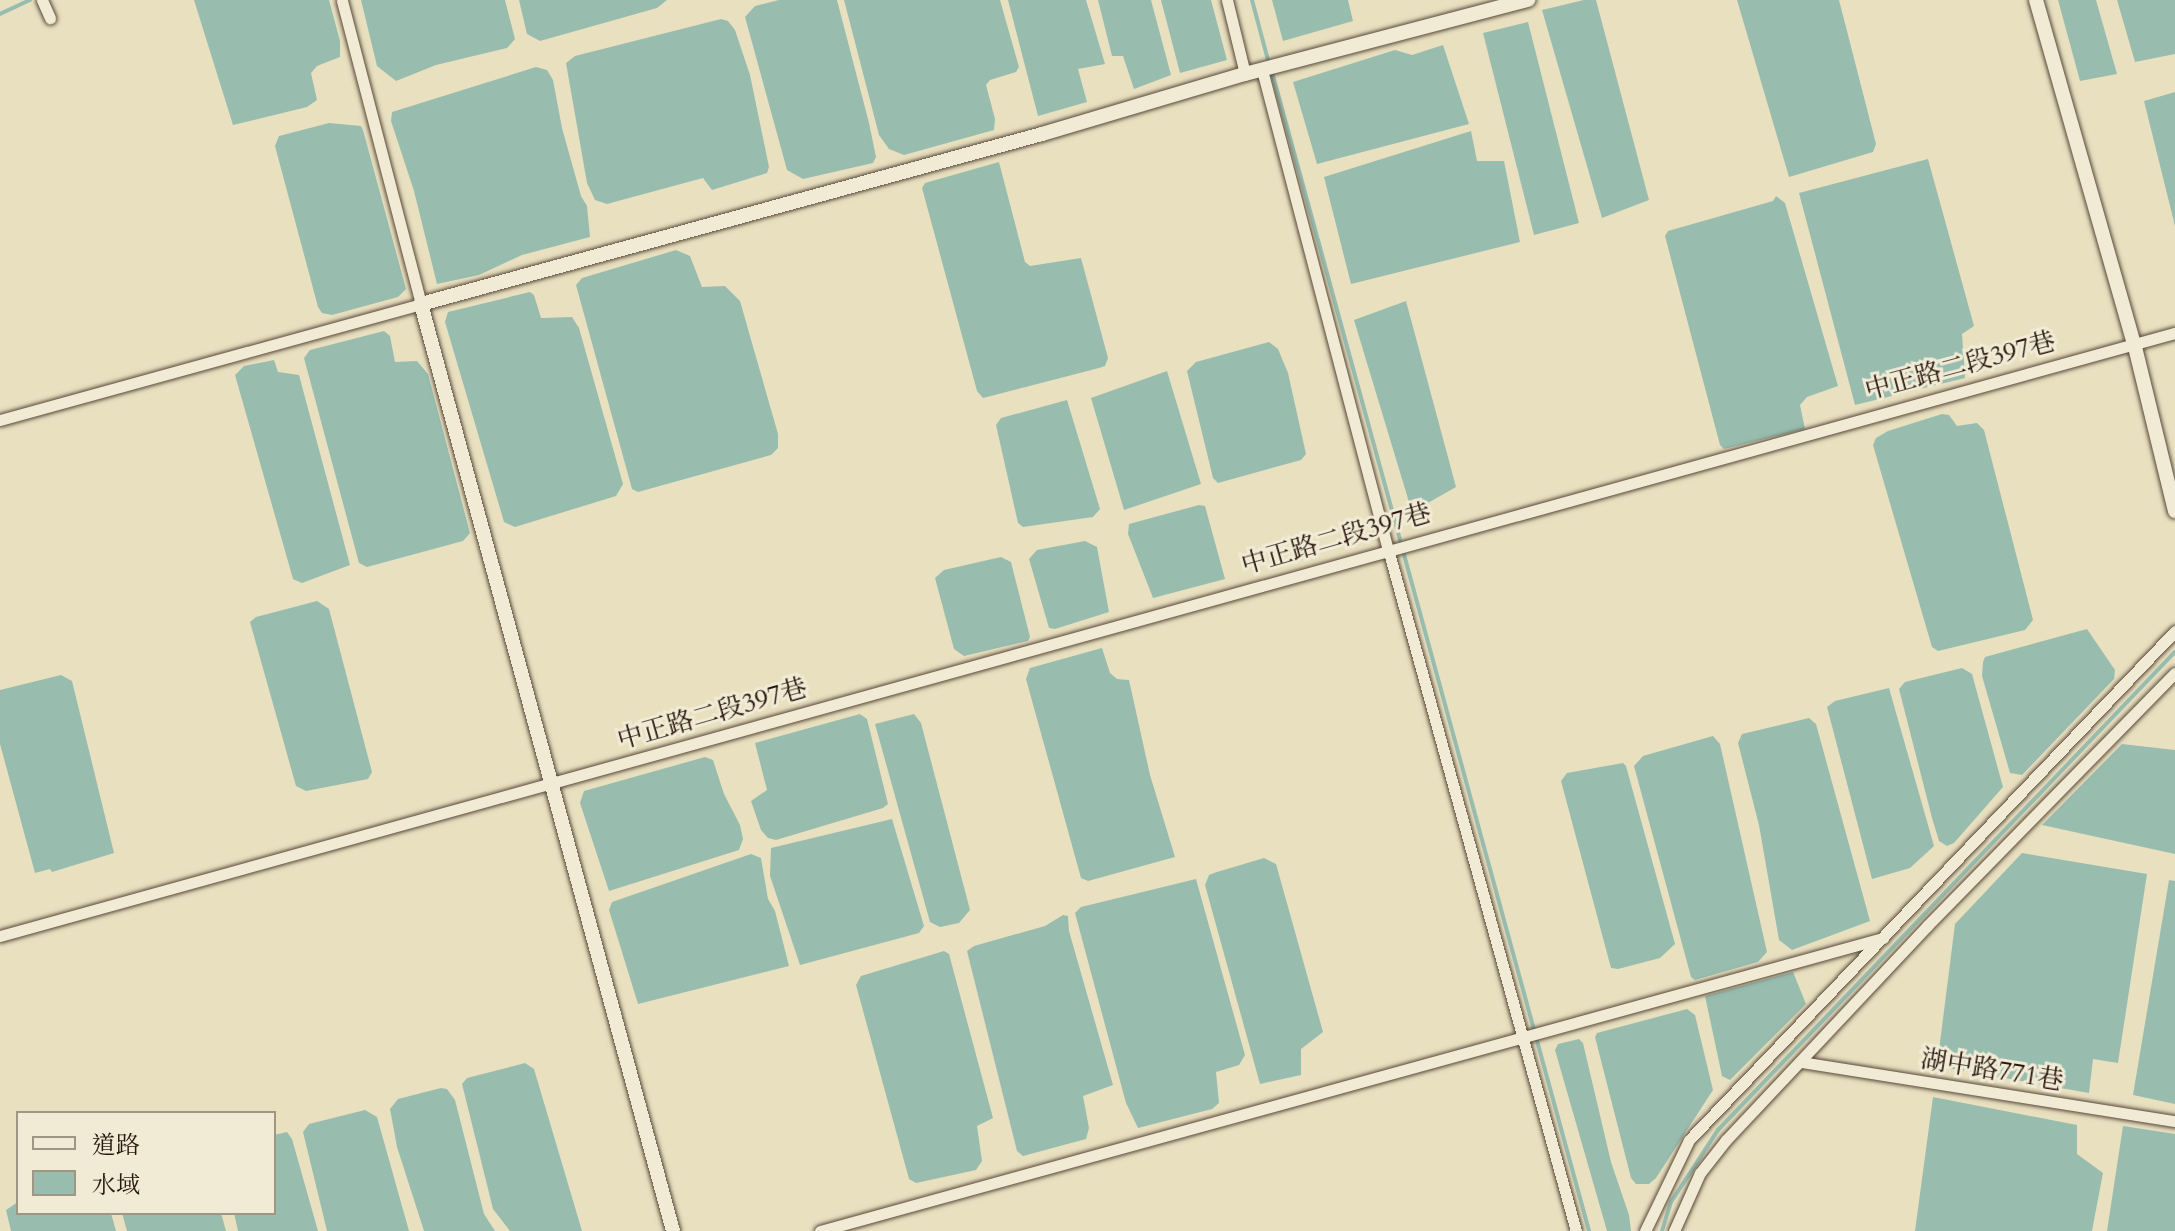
<!DOCTYPE html>
<meta charset="utf-8">
<style>
body{margin:0}
#map{position:relative;width:2175px;height:1231px;overflow:hidden;background:#e9e0c0;font-family:Cardo,"Noto Serif TC",serif}
div>[style]{position:absolute}
[style*='--x']{left:calc(var(--x)*1px);top:calc(var(--y)*1px);width:calc(var(--w)*1px);rotate:calc(var(--a)*1deg)}
.water>*{inset:0;background:#98bdaf}
.stream>*{height:4px;margin:-2px;padding:0 2px;transform-origin:2px;border-radius:2px;background:#98bdaf}
.roads{filter:drop-shadow(0 0 2px #584838) drop-shadow(0 0 2px #584838)}
.minor>*{height:11px;margin:-5.5px;padding:0 5.5px;transform-origin:5.5px;border-radius:5.5px;background:#f1ebd6}
.tertiary>*{height:14px;margin:-7px;padding:0 7px;transform-origin:7px;border-radius:7px;background:#f1ebd6}
span{translate:-50% -50%;white-space:nowrap;text-align:center;line-height:1.15;-webkit-text-stroke:6px #f1ebd6;paint-order:stroke}
.street-label{font-size:26px;color:#27160b}
.legend{position:absolute;left:16px;top:1111px;width:260px;height:104px;box-sizing:border-box;background:#f1ebd6;border:2px solid #a09685;margin:0;padding:10px 14px;list-style:none;font-size:24px;color:#27160b}
.legend li{display:flex;align-items:center;gap:16px;height:40px}
.legend b{width:40px;border:2px solid #a09685}
</style>
<div id="map">
<div class="water">
<i style="clip-path:polygon(194px 0,329px 0,340px 41px,340px 57px,317px 66px,311px 73px,317px 100px,307px 107px,233px 125px)"></i>
<i style="clip-path:polygon(361px 0,505px 0,515px 39px,507px 48px,436px 65px,396px 81px,377px 66px)"></i>
<i style="clip-path:polygon(519px 0,667px 0,657px 8px,540px 41px,527px 34px)"></i>
<i style="clip-path:polygon(779px 0,837px 0,869px 123px,876px 157px,873px 163px,803px 179px,787px 170px,745px 17px,755px 6px)"></i>
<i style="clip-path:polygon(844px 0,1000px 0,1019px 67px,1016px 72px,990px 80px,986px 85px,995px 119px,994px 130px,904px 155px,889px 149px,879px 135px)"></i>
<i style="clip-path:polygon(1008px 0,1086px 0,1105px 64px,1078px 69px,1087px 102px,1038px 116px)"></i>
<i style="clip-path:polygon(1098px 0,1151px 0,1171px 75px,1134px 89px,1123px 56px,1112px 56px)"></i>
<i style="clip-path:polygon(1161px 0,1211px 0,1227px 60px,1180px 73px)"></i>
<i style="clip-path:polygon(1272px 0,1348px 0,1353px 21px,1283px 41px)"></i>
<i style="clip-path:polygon(1584px 0,1596px 0,1649px 200px,1602px 218px,1542px 10px)"></i>
<i style="clip-path:polygon(1737px 0,1839px 0,1876px 144px,1873px 152px,1789px 177px)"></i>
<i style="clip-path:polygon(2058px 0,2096px 0,2117px 74px,2080px 81px)"></i>
<i style="clip-path:polygon(2117px 0,2175px 0,2175px 54px,2135px 62px)"></i>
<i style="clip-path:polygon(721px 19px,728px 21px,735px 30px,750px 75px,769px 167px,767px 173px,712px 190px,703px 178px,607px 204px,595px 200px,587px 183px,566px 63px,575px 56px)"></i>
<i style="clip-path:polygon(1528px 22px,1579px 223px,1534px 235px,1483px 33px)"></i>
<i style="clip-path:polygon(1443px 45px,1469px 124px,1317px 164px,1293px 82px,1395px 50px,1412px 55px)"></i>
<i style="clip-path:polygon(536px 67px,547px 70px,553px 80px,562px 128px,581px 196px,587px 206px,590px 237px,522px 255px,479px 275px,437px 284px,414px 191px,391px 121px,392px 112px)"></i>
<i style="clip-path:polygon(2175px 92px,2175px 226px,2144px 101px)"></i>
<i style="clip-path:polygon(329px 123px,361px 126px,363px 130px,406px 289px,398px 297px,332px 315px,322px 313px,318px 307px,275px 146px,279px 136px)"></i>
<i style="clip-path:polygon(1471px 131px,1477px 161px,1504px 161px,1520px 242px,1351px 284px,1324px 177px)"></i>
<i style="clip-path:polygon(1928px 159px,1974px 326px,1962px 334px,1965px 378px,1855px 405px,1799px 193px)"></i>
<i style="clip-path:polygon(999px 162px,1025px 262px,1030px 266px,1081px 258px,1108px 358px,1105px 366px,1099px 368px,983px 398px,977px 391px,922px 188px,925px 183px)"></i>
<i style="clip-path:polygon(1776px 196px,1785px 203px,1838px 386px,1807px 397px,1800px 405px,1805px 429px,1724px 449px,1720px 445px,1665px 236px,1668px 231px,1773px 201px)"></i>
<i style="clip-path:polygon(676px 250px,690px 256px,702px 287px,725px 286px,740px 301px,778px 434px,778px 448px,771px 455px,638px 492px,632px 489px,576px 285px,582px 278px)"></i>
<i style="clip-path:polygon(530px 292px,534px 295px,541px 318px,572px 317px,579px 328px,623px 484px,616px 496px,515px 527px,504px 522px,445px 322px,448px 312px)"></i>
<i style="clip-path:polygon(1406px 301px,1456px 487px,1412px 512px,1354px 320px)"></i>
<i style="clip-path:polygon(384px 331px,390px 336px,395px 362px,417px 361px,428px 374px,470px 533px,463px 541px,367px 567px,359px 563px,304px 358px,310px 350px)"></i>
<i style="clip-path:polygon(1269px 342px,1278px 349px,1288px 373px,1306px 454px,1301px 460px,1218px 483px,1213px 478px,1187px 371px,1196px 362px)"></i>
<i style="clip-path:polygon(274px 360px,278px 372px,299px 375px,350px 565px,302px 583px,293px 579px,235px 375px,244px 366px)"></i>
<i style="clip-path:polygon(1167px 371px,1201px 484px,1124px 510px,1091px 398px)"></i>
<i style="clip-path:polygon(1067px 400px,1100px 509px,1093px 517px,1023px 527px,1018px 523px,996px 425px,1001px 418px)"></i>
<i style="clip-path:polygon(1942px 414px,1949px 415px,1957px 426px,1977px 423px,1984px 430px,2033px 620px,2025px 630px,1938px 651px,1932px 647px,1873px 445px,1876px 438px,1888px 431px)"></i>
<i style="clip-path:polygon(1199px 505px,1205px 506px,1225px 579px,1153px 598px,1128px 534px,1129px 524px)"></i>
<i style="clip-path:polygon(1085px 541px,1097px 547px,1109px 612px,1055px 629px,1049px 628px,1029px 559px,1037px 550px)"></i>
<i style="clip-path:polygon(1001px 557px,1011px 562px,1030px 637px,1028px 641px,964px 656px,954px 649px,935px 578px,944px 570px)"></i>
<i style="clip-path:polygon(317px 601px,329px 609px,372px 772px,368px 779px,306px 791px,296px 786px,250px 622px,256px 617px)"></i>
<i style="clip-path:polygon(2087px 629px,2115px 670px,2114px 679px,2022px 775px,2010px 773px,1982px 676px,1983px 662px,1985px 657px)"></i>
<i style="clip-path:polygon(1102px 648px,1110px 673px,1117px 679px,1129px 680px,1150px 775px,1175px 857px,1088px 881px,1081px 878px,1026px 679px,1030px 668px)"></i>
<i style="clip-path:polygon(1962px 668px,1972px 674px,2003px 787px,1954px 843px,1947px 846px,1939px 841px,1932px 818px,1899px 689px,1905px 682px)"></i>
<i style="clip-path:polygon(61px 675px,72px 681px,114px 853px,52px 872px,50px 869px,35px 873px,0 744px,0 690px)"></i>
<i style="clip-path:polygon(1889px 688px,1934px 846px,1910px 868px,1872px 879px,1827px 707px,1835px 701px)"></i>
<i style="clip-path:polygon(860px 714px,867px 719px,888px 804px,883px 808px,776px 840px,768px 838px,761px 830px,751px 801px,767px 790px,755px 743px)"></i>
<i style="clip-path:polygon(914px 714px,921px 723px,970px 910px,959px 923px,940px 927px,930px 922px,875px 724px)"></i>
<i style="clip-path:polygon(1809px 718px,1816px 724px,1870px 921px,1792px 950px,1779px 940px,1759px 825px,1738px 743px,1742px 734px)"></i>
<i style="clip-path:polygon(1713px 736px,1720px 744px,1767px 952px,1758px 962px,1695px 980px,1691px 977px,1634px 766px,1643px 756px)"></i>
<i style="clip-path:polygon(2122px 744px,2175px 750px,2175px 854px,2042px 825px)"></i>
<i style="clip-path:polygon(705px 757px,713px 760px,724px 794px,740px 825px,743px 839px,739px 850px,609px 891px,580px 803px,584px 791px)"></i>
<i style="clip-path:polygon(1623px 763px,1626px 766px,1675px 944px,1660px 958px,1618px 969px,1611px 968px,1561px 781px,1567px 773px)"></i>
<i style="clip-path:polygon(892px 819px,924px 926px,919px 933px,800px 965px,770px 876px,771px 848px)"></i>
<i style="clip-path:polygon(2022px 853px,2147px 874px,2118px 1063px,2093px 1059px,2089px 1093px,1937px 1066px,1955px 924px)"></i>
<i style="clip-path:polygon(751px 854px,761px 858px,768px 899px,775px 911px,789px 966px,638px 1004px,609px 910px,612px 902px)"></i>
<i style="clip-path:polygon(1264px 858px,1276px 864px,1323px 1032px,1301px 1049px,1301px 1075px,1260px 1084px,1205px 885px,1209px 875px,1217px 872px)"></i>
<i style="clip-path:polygon(1196px 879px,1245px 1055px,1239px 1065px,1216px 1072px,1219px 1103px,1212px 1109px,1138px 1128px,1126px 1103px,1075px 913px,1081px 907px)"></i>
<i style="clip-path:polygon(2169px 880px,2175px 881px,2175px 1104px,2133px 1095px)"></i>
<i style="clip-path:polygon(1063px 915px,1068px 916px,1069px 931px,1113px 1085px,1083px 1096px,1089px 1128px,1086px 1139px,1023px 1156px,1017px 1151px,967px 951px,974px 946px,1045px 926px)"></i>
<i style="clip-path:polygon(944px 951px,949px 954px,993px 1118px,977px 1126px,982px 1161px,976px 1170px,916px 1183px,909px 1179px,856px 985px,861px 976px)"></i>
<i style="clip-path:polygon(1793px 972px,1806px 1004px,1730px 1080px,1722px 1076px,1705px 996px)"></i>
<i style="clip-path:polygon(1687px 1009px,1695px 1015px,1713px 1090px,1656px 1178px,1649px 1184px,1636px 1184px,1631px 1178px,1595px 1037px,1597px 1033px)"></i>
<i style="clip-path:polygon(1579px 1039px,1583px 1043px,1611px 1162px,1629px 1215px,1631px 1231px,1607px 1231px,1555px 1050px,1558px 1044px)"></i>
<i style="clip-path:polygon(525px 1063px,534px 1069px,582px 1231px,510px 1231px,493px 1209px,462px 1084px,467px 1078px)"></i>
<i style="clip-path:polygon(441px 1088px,447px 1089px,455px 1100px,484px 1214px,495px 1231px,424px 1231px,397px 1147px,390px 1109px,398px 1099px)"></i>
<i style="clip-path:polygon(1933px 1097px,2077px 1125px,2077px 1154px,2103px 1173px,2092px 1231px,1915px 1231px)"></i>
<i style="clip-path:polygon(365px 1110px,377px 1117px,409px 1231px,327px 1231px,303px 1132px,309px 1124px)"></i>
<i style="clip-path:polygon(2123px 1126px,2175px 1134px,2175px 1231px,2107px 1231px)"></i>
<i style="clip-path:polygon(287px 1132px,292px 1139px,318px 1231px,238px 1231px,234px 1213px,274px 1213px,274px 1135px)"></i>
<i style="clip-path:polygon(18px 1202px,18px 1213px,111px 1213px,116px 1231px,11px 1231px,6px 1210px)"></i>
<i style="clip-path:polygon(122px 1213px,221px 1213px,226px 1231px,127px 1231px)"></i>
</div>
<div class="stream">
<i style="--x:1252;--y:0;--w:66;--a:75.1"></i>
<i style="--x:0;--y:14;--w:33;--a:-25"></i>
<i style="--x:1272;--y:72;--w:1202;--a:74.7"></i>
<i style="--x:1662;--y:1231;--w:30;--a:-73"></i>
<i style="--x:1671;--y:1202;--w:86;--a:-56.9"></i>
<i style="--x:1718;--y:1130;--w:661;--a:-46.29"></i>
</div>
<div class="roads">
<div class="minor">
<i style="--x:42;--y:0;--w:20;--a:66"></i>
<i style="--x:1227;--y:0;--w:76;--a:76.3"></i>
<i style="--x:1262;--y:70;--w:495;--a:75.3"></i>
<i style="--x:1388;--y:549;--w:707;--a:74.59"></i>
<i style="--x:0;--y:420;--w:437;--a:-15.4"></i>
<i style="--x:421;--y:304;--w:314;--a:-104.6"></i>
<i style="--x:0;--y:936;--w:2257;--a:-15.5"></i>
<i style="--x:1801;--y:1062;--w:379;--a:9"></i>
<i style="--x:820;--y:1231;--w:1103;--a:-15.41"></i>
<i style="--x:1645;--y:1231;--w:101;--a:-64.2"></i>
<i style="--x:1689;--y:1140;--w:704;--a:-46.32"></i>
<i style="--x:1674;--y:1231;--w:64;--a:-65.9"></i>
<i style="--x:1700;--y:1173;--w:42;--a:-51.8"></i>
<i style="--x:1726;--y:1140;--w:294;--a:-46.8"></i>
<i style="--x:1927;--y:926;--w:354;--a:-45.6"></i>
</div>
<div class="tertiary">
<i style="--x:2036;--y:0;--w:357;--a:74.1"></i>
<i style="--x:2134;--y:343;--w:173;--a:76.3"></i>
<i style="--x:673;--y:1231;--w:961;--a:-105.21"></i>
<i style="--x:421;--y:304;--w:644;--a:-15.31"></i>
<i style="--x:1042;--y:134;--w:212;--a:-16.5"></i>
<i style="--x:1245;--y:74;--w:293;--a:-14.7"></i>
</div>
</div>
<div class="street-label">
<span style="left:1960px;top:366px;rotate:-15deg">中正路二段397巷</span>
<span style="left:1336px;top:539px;rotate:-16deg">中正路二段397巷</span>
<span style="left:712px;top:714px;rotate:-16deg">中正路二段397巷</span>
<span style="left:1992px;top:1070px;rotate:9deg">湖中路771巷</span>
</div>
<ul class="legend">
<li><b style="height:10px;background:#f1ebd6"></b>道路</li>
<li><b style="height:22px;background:#98bdaf"></b>水域</li>
</ul>
</div>
